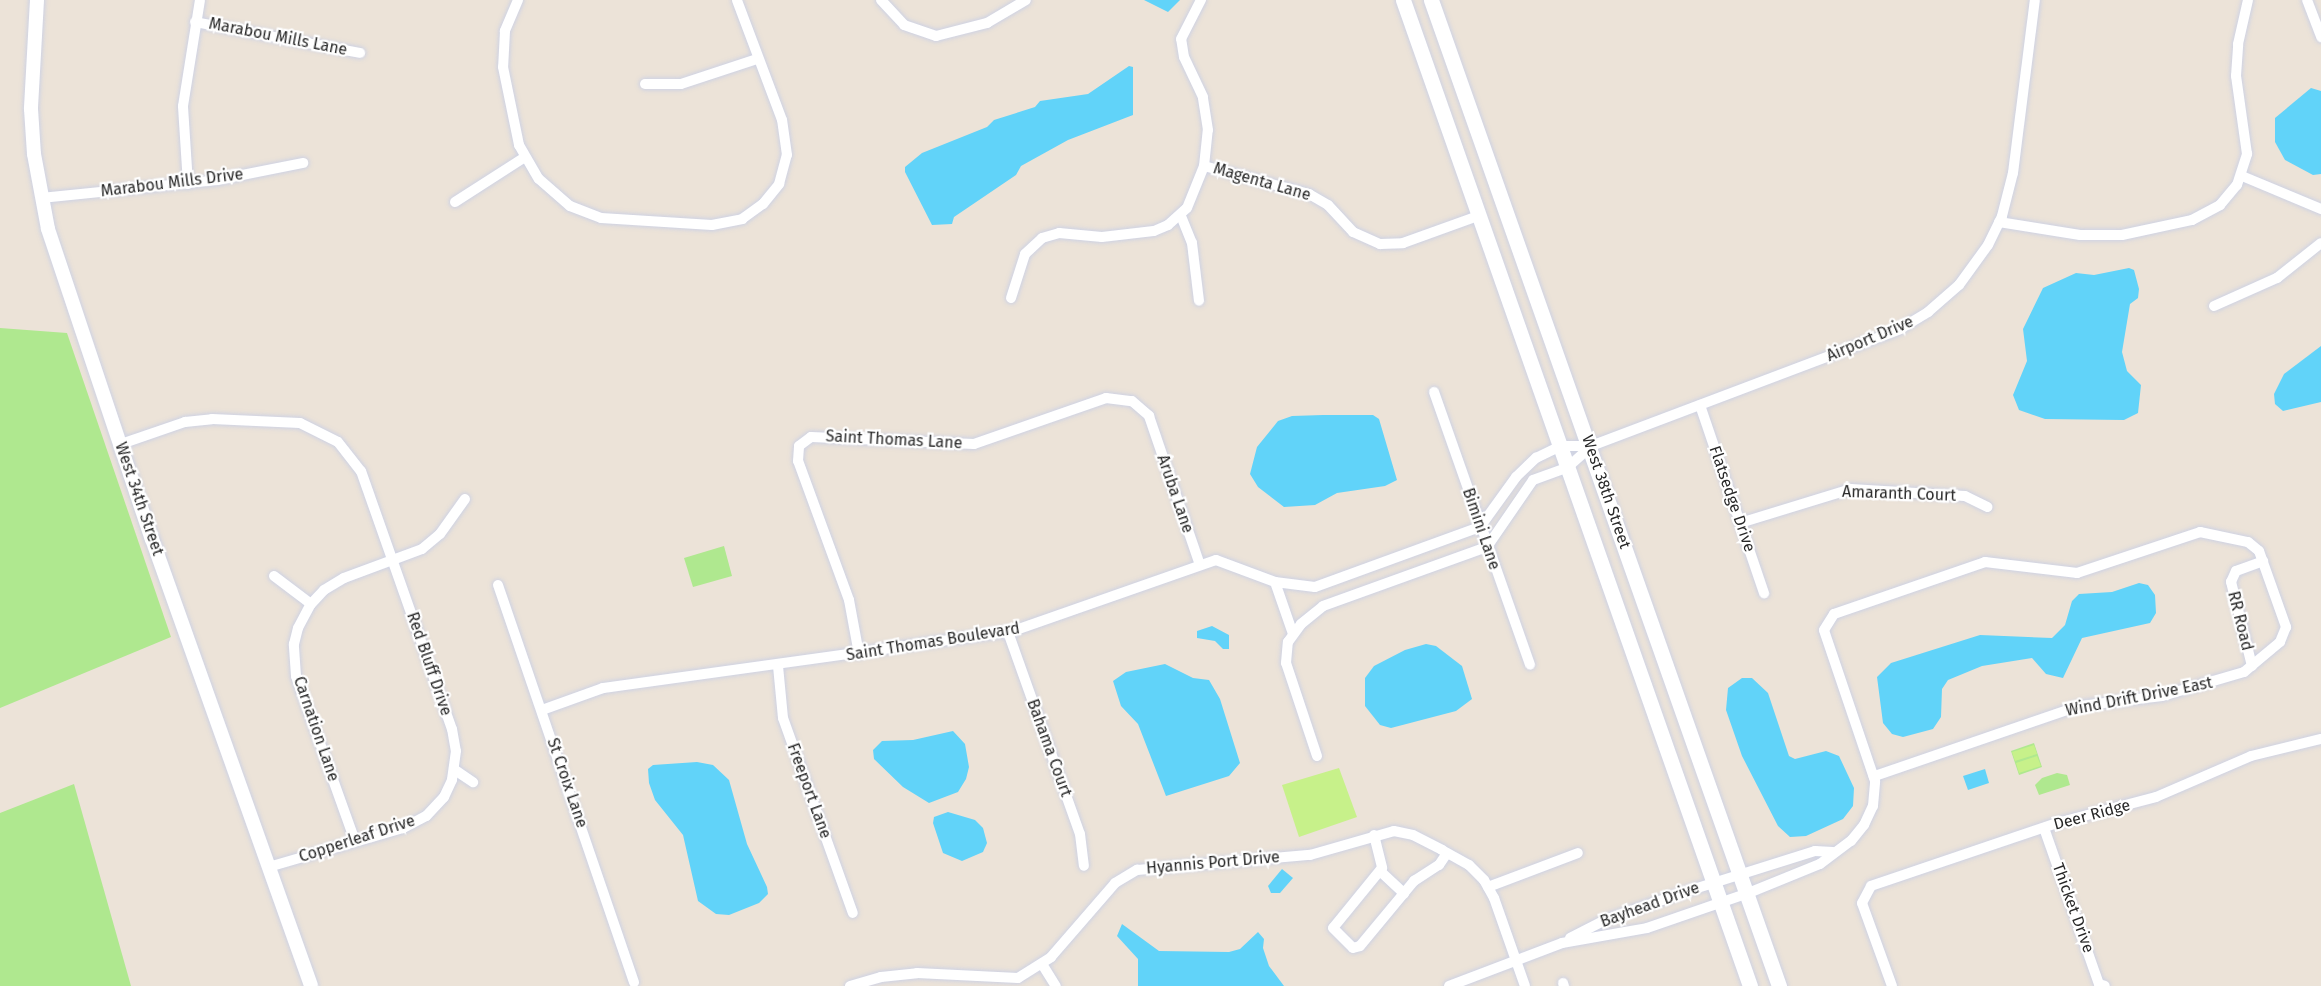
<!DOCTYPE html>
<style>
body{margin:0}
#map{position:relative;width:2321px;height:986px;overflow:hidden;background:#ece3d8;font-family:"Fira Sans",sans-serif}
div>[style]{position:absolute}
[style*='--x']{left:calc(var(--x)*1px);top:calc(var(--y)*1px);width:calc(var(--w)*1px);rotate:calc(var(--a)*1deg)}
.green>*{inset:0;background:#afe88f}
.pitch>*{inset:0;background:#c7f18a}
.water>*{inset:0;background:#61d3f9}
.roads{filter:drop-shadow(0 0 2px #ced2e3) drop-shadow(0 0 2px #ced2e3)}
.minor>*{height:10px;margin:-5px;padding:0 5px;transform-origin:5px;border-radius:5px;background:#fff}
.tertiary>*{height:14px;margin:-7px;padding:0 7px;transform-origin:7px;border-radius:7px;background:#fff}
.secondary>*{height:15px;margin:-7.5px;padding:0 7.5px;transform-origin:7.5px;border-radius:7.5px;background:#fff}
span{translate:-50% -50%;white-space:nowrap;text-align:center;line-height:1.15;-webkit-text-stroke:4.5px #fff;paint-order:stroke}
.street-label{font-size:16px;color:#282828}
</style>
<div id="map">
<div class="green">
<i style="clip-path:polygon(0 328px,67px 333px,171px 637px,0 708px)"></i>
<i style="clip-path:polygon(724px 546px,732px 576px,693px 587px,684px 558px)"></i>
<i style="clip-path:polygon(2034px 743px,2042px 767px,2019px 775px,2011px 751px)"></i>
<i style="clip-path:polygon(2057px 773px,2067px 775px,2070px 785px,2039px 795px,2035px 785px,2042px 778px)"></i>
<i style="clip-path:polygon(74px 784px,131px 986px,0 986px,0 813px)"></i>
</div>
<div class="pitch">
<i style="clip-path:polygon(2034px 745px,2037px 754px,2015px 761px,2012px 752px)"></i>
<i style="clip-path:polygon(2037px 756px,2041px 766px,2019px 773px,2016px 763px)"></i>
<i style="clip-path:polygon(1339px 768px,1357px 817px,1299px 837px,1282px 785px)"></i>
</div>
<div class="water">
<i style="clip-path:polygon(1144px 0,1180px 0,1168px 12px)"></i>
<i style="clip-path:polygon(1129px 66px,1133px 67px,1133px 115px,1068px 140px,1021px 166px,1016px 175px,954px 217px,952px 224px,932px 225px,905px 172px,905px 167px,922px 153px,987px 127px,994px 120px,1035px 107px,1040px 101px,1088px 94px)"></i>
<i style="clip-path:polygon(2311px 88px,2321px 91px,2321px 174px,2313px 175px,2285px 160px,2275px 142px,2275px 118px)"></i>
<i style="clip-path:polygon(2129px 268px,2134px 270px,2139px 289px,2138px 298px,2130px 304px,2122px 352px,2127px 371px,2141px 385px,2138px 413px,2124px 420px,2045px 419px,2019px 410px,2013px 395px,2027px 361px,2023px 329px,2043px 288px,2076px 273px,2094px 275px)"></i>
<i style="clip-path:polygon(2321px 346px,2321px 402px,2283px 411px,2275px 404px,2274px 394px,2284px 374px)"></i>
<i style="clip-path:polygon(1323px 415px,1373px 415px,1379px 419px,1397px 480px,1385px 486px,1337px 493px,1315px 505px,1284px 507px,1258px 487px,1250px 474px,1257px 447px,1278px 421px,1292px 416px)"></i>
<i style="clip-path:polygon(2139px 583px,2148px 585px,2155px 595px,2156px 613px,2150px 623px,2082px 638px,2063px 678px,2046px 674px,2032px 658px,1982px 666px,1948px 680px,1942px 689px,1941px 717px,1933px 729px,1903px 737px,1892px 734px,1883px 723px,1877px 677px,1891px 663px,1980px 635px,2052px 638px,2065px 625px,2072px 601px,2079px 594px,2112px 592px)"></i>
<i style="clip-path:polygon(1212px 626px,1229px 635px,1229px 649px,1223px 649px,1215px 641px,1197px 638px,1197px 631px)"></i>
<i style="clip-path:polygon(1426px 644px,1436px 646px,1462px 666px,1472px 699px,1456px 711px,1391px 728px,1380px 725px,1365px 706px,1365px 678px,1374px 666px,1405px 650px)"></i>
<i style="clip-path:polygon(1165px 664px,1193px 678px,1209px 680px,1220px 699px,1240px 763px,1229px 776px,1166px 796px,1138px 724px,1121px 706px,1113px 681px,1126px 672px)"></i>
<i style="clip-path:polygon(1742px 678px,1752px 678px,1768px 693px,1789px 756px,1795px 759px,1826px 751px,1839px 756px,1854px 788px,1853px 806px,1843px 819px,1806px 836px,1790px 837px,1778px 826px,1742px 756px,1726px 710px,1728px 688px)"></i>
<i style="clip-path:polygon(953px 731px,965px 744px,969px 767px,966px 779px,958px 792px,929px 803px,903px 787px,874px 759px,873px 750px,882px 741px,913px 740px)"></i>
<i style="clip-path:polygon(697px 762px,713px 765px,729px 780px,747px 844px,767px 887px,768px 894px,759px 903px,729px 915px,716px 914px,698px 901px,683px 835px,655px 800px,649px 783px,648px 769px,653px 765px)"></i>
<i style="clip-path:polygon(1985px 769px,1989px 783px,1968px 790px,1963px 776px)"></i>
<i style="clip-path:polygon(948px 812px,975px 820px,983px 828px,987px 843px,983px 852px,962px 861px,943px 853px,933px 823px,934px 817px)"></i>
<i style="clip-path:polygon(1282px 869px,1293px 878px,1280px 893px,1271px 893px,1268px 886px)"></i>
<i style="clip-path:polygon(1122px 924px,1159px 951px,1229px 952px,1240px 949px,1258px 932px,1264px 939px,1263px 948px,1269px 966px,1284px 986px,1138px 986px,1138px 959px,1117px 936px)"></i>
</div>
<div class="roads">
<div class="minor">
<i style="--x:518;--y:0;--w:34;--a:113"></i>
<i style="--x:505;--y:31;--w:36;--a:93"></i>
<i style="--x:503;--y:67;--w:80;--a:78.4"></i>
<i style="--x:519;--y:145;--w:39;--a:60"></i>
<i style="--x:539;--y:179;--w:41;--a:41.1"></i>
<i style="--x:570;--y:206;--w:33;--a:21"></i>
<i style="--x:601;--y:218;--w:111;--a:3.6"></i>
<i style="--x:712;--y:225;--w:31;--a:-11"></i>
<i style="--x:742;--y:219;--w:26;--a:-36"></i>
<i style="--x:763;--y:204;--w:26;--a:-51"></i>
<i style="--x:779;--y:184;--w:30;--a:-75"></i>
<i style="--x:787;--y:155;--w:35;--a:-98"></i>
<i style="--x:782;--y:120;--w:128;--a:-110.6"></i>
<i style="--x:881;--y:0;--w:34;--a:47"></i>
<i style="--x:904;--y:25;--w:34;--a:19"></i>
<i style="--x:936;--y:36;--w:53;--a:-14.3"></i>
<i style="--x:987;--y:23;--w:45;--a:-30.5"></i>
<i style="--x:2307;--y:0;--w:40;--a:69"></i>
<i style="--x:195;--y:22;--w:168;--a:10.6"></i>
<i style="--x:645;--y:84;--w:36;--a:0"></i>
<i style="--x:681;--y:84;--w:80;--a:-18.2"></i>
<i style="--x:1204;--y:166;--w:109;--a:14.9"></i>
<i style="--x:1309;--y:194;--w:22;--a:30"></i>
<i style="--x:1328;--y:205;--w:37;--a:47"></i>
<i style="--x:1353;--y:232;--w:30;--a:24"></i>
<i style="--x:1380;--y:244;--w:23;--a:-2"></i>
<i style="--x:1403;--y:243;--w:80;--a:-19.8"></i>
<i style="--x:2242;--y:176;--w:86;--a:22.7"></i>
<i style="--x:188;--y:184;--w:78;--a:-93.7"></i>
<i style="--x:183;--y:106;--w:107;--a:-80.9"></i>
<i style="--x:41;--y:198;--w:177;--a:-5.8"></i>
<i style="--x:217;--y:180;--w:88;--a:-11.2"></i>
<i style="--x:455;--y:202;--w:83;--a:-32.7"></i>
<i style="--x:1181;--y:216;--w:29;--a:68"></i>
<i style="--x:1192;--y:243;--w:58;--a:83.1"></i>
<i style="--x:1999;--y:222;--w:82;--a:9.1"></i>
<i style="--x:2080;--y:235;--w:42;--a:0"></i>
<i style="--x:2122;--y:235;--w:72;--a:-12.1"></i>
<i style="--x:2192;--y:220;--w:32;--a:-28"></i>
<i style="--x:2220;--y:205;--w:26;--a:-50"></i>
<i style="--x:2237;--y:185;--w:33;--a:-72"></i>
<i style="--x:2247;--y:154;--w:79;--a:-98"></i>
<i style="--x:2236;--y:76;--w:32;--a:-86"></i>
<i style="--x:2238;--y:44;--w:45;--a:-77.2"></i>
<i style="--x:1011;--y:298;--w:46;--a:-72.3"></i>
<i style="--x:1025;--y:254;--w:23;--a:-43"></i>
<i style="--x:1042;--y:238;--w:18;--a:-16"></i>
<i style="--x:1059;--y:233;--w:43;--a:5.3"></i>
<i style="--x:1102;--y:237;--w:52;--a:-6.6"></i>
<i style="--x:1154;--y:231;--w:15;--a:-23"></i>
<i style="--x:1168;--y:225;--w:25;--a:-42"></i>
<i style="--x:1187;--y:208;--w:45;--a:-68"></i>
<i style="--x:1204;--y:166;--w:36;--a:-84"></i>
<i style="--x:1208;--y:130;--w:33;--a:-99"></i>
<i style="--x:1203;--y:97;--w:44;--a:-115.4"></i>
<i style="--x:1184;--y:57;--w:18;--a:-99"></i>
<i style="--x:1181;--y:39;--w:44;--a:-62.9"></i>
<i style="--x:2214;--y:306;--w:69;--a:-24"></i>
<i style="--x:2277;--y:278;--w:56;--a:-38.5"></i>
<i style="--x:1434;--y:392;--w:289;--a:70.6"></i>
<i style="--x:1700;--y:405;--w:199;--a:71.2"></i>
<i style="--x:121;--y:444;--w:68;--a:-19"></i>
<i style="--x:185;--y:422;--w:27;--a:-6"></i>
<i style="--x:212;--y:419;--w:88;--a:2.6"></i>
<i style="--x:300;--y:423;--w:42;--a:26.6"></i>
<i style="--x:338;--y:442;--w:37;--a:52"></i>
<i style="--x:361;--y:471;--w:274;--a:70.6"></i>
<i style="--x:452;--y:729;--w:22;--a:80"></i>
<i style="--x:456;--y:751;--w:29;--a:98"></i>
<i style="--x:452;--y:780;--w:19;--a:115"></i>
<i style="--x:444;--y:797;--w:26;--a:133"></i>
<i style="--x:426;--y:816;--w:26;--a:152"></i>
<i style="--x:403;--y:828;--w:140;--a:163.8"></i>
<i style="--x:1740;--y:523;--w:116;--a:-17"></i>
<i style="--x:1851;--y:489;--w:114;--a:3.5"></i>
<i style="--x:1965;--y:496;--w:25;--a:26"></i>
<i style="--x:274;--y:576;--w:46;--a:37.1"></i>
<i style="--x:1275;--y:582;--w:55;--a:70.9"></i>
<i style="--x:498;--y:585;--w:420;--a:71.1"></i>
<i style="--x:1008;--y:632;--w:214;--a:70.4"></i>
<i style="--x:1080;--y:834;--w:32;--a:83"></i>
<i style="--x:859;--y:654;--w:55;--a:-100.5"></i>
<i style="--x:849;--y:600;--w:148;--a:-110.1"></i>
<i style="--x:798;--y:461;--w:15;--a:-86"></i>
<i style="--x:799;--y:446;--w:15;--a:-37"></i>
<i style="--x:811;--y:437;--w:163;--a:2.5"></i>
<i style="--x:974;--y:444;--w:140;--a:-19.2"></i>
<i style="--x:1106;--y:398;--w:26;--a:7"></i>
<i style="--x:1132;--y:401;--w:23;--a:41"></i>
<i style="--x:1149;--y:416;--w:157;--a:71.1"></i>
<i style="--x:778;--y:666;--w:52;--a:84.5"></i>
<i style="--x:783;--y:718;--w:207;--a:70.3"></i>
<i style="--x:2252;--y:666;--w:87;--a:-104"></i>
<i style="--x:2231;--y:582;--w:12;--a:-66"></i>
<i style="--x:2236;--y:571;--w:29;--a:-20"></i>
<i style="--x:542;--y:710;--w:65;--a:-19.8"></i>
<i style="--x:603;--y:688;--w:414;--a:-7.9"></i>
<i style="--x:1013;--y:631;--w:215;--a:-19.3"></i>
<i style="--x:1216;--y:560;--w:63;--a:20.4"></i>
<i style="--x:1275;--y:582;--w:40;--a:7.1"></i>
<i style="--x:1315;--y:587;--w:176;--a:-20"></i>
<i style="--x:1480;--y:527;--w:62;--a:-54.2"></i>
<i style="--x:1516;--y:477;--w:28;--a:-44"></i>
<i style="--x:1536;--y:458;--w:28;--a:-26"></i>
<i style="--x:1561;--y:446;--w:30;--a:0"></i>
<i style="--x:1591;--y:446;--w:330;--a:-20.7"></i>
<i style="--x:1900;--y:329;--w:33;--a:-31"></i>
<i style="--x:1928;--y:312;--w:41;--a:-41.1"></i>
<i style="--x:1959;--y:285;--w:49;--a:-54.1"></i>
<i style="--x:1988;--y:245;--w:32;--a:-64"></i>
<i style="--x:2002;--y:216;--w:44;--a:-75.7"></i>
<i style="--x:2013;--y:173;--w:174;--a:-82.8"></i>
<i style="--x:1317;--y:756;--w:98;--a:-108.4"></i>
<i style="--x:1286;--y:663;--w:21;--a:-85"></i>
<i style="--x:1288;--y:642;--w:22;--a:-54"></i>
<i style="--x:1301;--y:624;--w:28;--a:-39"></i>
<i style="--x:1323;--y:606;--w:174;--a:-19.8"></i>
<i style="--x:1487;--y:547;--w:81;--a:-55.5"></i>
<i style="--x:1533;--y:480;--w:37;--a:-20"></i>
<i style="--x:1568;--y:467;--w:31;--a:-42"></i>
<i style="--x:455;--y:770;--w:22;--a:34"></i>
<i style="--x:2044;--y:828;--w:165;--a:70.6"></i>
<i style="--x:2099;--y:984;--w:6;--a:18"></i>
<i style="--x:1374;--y:835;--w:34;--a:76"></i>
<i style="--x:1382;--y:868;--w:77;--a:129.2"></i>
<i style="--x:1333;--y:928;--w:28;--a:45"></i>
<i style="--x:1353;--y:948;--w:7;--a:-16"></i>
<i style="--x:1360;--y:946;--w:85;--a:-50.3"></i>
<i style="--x:1414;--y:881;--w:30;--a:-33"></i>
<i style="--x:1439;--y:865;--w:14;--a:-56"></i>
<i style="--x:355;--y:841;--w:175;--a:-109.7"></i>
<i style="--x:296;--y:676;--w:32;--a:-94"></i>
<i style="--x:294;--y:644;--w:16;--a:-76"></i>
<i style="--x:298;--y:628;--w:27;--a:-62"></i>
<i style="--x:311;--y:604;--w:19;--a:-47"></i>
<i style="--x:324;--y:590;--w:23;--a:-31"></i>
<i style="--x:344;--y:578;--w:83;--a:-20.4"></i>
<i style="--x:422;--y:549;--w:23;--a:-40"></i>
<i style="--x:440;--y:534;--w:43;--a:-54.5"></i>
<i style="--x:1380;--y:871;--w:33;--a:43"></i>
<i style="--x:1488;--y:887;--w:96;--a:-20.7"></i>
<i style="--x:1570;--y:938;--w:39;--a:-27"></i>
<i style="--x:1605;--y:920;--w:91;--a:-19.2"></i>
<i style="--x:1691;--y:890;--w:130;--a:-17.5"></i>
<i style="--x:1815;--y:851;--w:18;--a:3"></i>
<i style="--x:1042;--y:964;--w:26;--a:58"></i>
<i style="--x:1563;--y:983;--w:3;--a:72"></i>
<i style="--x:850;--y:986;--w:32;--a:-16"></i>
<i style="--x:881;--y:977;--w:36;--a:-6"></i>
<i style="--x:917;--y:973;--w:101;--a:2.8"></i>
<i style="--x:1018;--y:978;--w:39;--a:-32"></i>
<i style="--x:1051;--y:957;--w:98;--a:-49.1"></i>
<i style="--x:1115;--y:883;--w:26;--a:-31"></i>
<i style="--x:1137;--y:870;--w:174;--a:-5"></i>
<i style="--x:1310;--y:855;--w:87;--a:-15.9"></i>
<i style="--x:1394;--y:831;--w:19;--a:12"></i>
<i style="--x:1413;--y:835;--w:33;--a:27"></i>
<i style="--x:1442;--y:850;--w:31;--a:29"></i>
<i style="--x:1469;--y:865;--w:21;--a:45"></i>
<i style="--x:1484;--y:880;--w:21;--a:61"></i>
<i style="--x:1494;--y:898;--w:93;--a:70.6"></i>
<i style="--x:1449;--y:986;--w:121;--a:-20.8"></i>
<i style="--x:1562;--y:943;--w:86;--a:-10"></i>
<i style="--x:1647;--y:928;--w:105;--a:-19"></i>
<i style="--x:1746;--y:894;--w:80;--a:-22.1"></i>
<i style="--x:1820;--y:864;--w:39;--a:-37"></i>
<i style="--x:1851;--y:841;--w:21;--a:-51"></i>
<i style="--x:1864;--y:825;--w:21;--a:-65"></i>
<i style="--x:1873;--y:806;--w:25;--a:-85"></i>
<i style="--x:1875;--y:781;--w:159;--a:-108.7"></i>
<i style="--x:1824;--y:630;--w:19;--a:-58"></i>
<i style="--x:1834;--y:614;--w:160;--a:-19"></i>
<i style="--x:1985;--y:562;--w:93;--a:6.8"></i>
<i style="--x:2077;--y:573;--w:130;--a:-18.4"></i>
<i style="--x:2200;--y:532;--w:49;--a:11.8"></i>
<i style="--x:2248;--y:542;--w:14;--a:39"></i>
<i style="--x:2259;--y:551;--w:81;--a:70.4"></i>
<i style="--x:2286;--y:627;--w:16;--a:112"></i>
<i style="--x:2280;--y:642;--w:47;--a:140.2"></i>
<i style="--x:2244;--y:672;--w:85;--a:163.7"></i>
<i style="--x:2162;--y:696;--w:84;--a:173.1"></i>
<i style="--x:2079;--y:706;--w:217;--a:161.1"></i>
<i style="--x:1892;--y:986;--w:88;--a:-109.9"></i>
<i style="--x:1862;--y:903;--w:19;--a:-62"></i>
<i style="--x:1871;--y:886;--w:196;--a:-18.7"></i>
<i style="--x:2057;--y:823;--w:102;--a:-14.7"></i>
<i style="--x:2156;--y:797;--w:103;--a:-23.3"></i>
<i style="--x:2251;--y:756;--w:72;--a:-13.7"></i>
</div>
<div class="tertiary">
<i style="--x:37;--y:0;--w:109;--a:93.2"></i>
<i style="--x:31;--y:109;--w:45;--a:86.2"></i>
<i style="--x:34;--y:154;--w:76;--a:79.4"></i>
<i style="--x:48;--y:229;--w:327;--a:71.5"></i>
<i style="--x:152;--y:539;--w:474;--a:70.4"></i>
</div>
<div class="secondary">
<i style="--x:1403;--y:0;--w:1045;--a:70.61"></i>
<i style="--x:1431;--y:0;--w:1046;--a:70.56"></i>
</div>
</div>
<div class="street-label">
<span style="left:278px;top:37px;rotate:11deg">Marabou Mills Lane</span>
<span style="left:1262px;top:182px;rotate:16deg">Magenta Lane</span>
<span style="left:172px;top:183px;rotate:-7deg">Marabou Mills Drive</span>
<span style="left:1870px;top:339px;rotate:-23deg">Airport Drive</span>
<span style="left:894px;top:440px;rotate:3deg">Saint Thomas Lane</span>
<span style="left:1606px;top:492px;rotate:71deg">West 38th Street</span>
<span style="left:1175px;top:494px;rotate:71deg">Aruba Lane</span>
<span style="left:1899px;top:494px;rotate:2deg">Amaranth Court</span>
<span style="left:139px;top:499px;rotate:71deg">West 34th Street</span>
<span style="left:1732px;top:499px;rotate:71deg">Flatsedge Drive</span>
<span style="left:1481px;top:529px;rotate:71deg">Bimini Lane</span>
<span style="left:2240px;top:621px;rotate:76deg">RR Road</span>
<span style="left:933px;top:642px;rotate:-9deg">Saint Thomas Boulevard</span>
<span style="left:429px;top:664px;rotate:71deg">Red Bluff Drive</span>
<span style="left:2139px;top:697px;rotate:-11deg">Wind Drift Drive East</span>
<span style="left:316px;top:729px;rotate:71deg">Carnation Lane</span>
<span style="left:1049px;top:748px;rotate:70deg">Bahama Court</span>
<span style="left:567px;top:783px;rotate:71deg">St Croix Lane</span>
<span style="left:809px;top:791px;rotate:70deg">Freeport Lane</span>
<span style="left:2092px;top:815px;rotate:-15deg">Deer Ridge</span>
<span style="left:357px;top:839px;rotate:-18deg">Copperleaf Drive</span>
<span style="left:1213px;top:863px;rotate:-5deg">Hyannis Port Drive</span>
<span style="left:1650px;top:905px;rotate:-20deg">Bayhead Drive</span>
<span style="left:2073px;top:908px;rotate:70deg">Thicket Drive</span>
</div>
</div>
